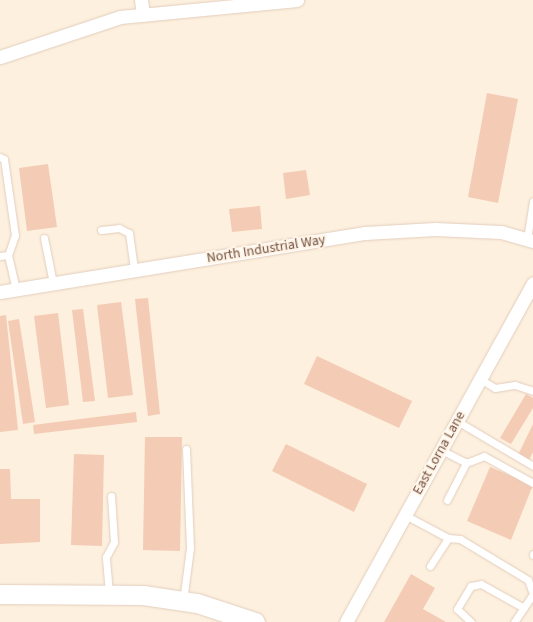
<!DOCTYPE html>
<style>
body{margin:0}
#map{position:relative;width:533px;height:622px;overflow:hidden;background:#fdf0de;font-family:"Source Sans 3",sans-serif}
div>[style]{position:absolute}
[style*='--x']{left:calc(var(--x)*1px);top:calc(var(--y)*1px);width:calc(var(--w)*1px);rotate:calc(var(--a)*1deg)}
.building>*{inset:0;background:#f4cbb5}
.roads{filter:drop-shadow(0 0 1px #e3cdbd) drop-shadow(0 0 1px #e3cdbd)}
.lane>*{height:7px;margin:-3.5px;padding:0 3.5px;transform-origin:3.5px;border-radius:3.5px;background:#fff}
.street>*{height:13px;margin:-6.5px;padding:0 6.5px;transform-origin:6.5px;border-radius:6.5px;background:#fff}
.secondary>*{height:19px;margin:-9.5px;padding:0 9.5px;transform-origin:9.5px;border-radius:9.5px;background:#fff}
span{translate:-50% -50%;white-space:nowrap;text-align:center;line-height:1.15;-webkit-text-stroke:4px #fff4e6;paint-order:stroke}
.street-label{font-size:14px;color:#745446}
</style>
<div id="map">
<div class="building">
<i style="clip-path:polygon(487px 93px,518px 99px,498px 203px,468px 197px)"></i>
<i style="clip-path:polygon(48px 164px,57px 227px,27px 231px,19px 168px)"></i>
<i style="clip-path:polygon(306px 170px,310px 195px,286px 199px,283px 173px)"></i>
<i style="clip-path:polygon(260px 206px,262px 229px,232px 232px,229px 209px)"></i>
<i style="clip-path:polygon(148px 298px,160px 414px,148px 416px,135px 299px)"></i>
<i style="clip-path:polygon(121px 302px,133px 395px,108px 398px,97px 305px)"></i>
<i style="clip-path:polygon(83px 309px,95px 401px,83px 402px,72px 310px)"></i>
<i style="clip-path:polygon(58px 313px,69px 405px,46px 408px,34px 316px)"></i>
<i style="clip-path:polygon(6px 315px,18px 430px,0 432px,0 316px)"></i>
<i style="clip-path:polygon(19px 319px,35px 422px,23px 424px,8px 321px)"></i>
<i style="clip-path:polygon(317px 356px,412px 401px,399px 428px,304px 384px)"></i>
<i style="clip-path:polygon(526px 394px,533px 398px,533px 408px,511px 444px,500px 438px)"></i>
<i style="clip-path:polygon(136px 412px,137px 422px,34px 434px,33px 425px)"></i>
<i style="clip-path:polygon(533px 424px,533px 452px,529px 460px,518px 455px)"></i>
<i style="clip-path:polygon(145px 437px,182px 437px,180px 551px,143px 550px)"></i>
<i style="clip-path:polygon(286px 444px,367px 484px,354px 512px,272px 471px)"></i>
<i style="clip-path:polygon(74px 454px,104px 455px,102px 546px,71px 545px)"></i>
<i style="clip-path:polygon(490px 467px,533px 485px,511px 540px,467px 521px)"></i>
<i style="clip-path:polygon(0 469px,10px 469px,11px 499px,40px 499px,40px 542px,0 544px)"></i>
<i style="clip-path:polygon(411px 574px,435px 588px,423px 609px,446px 622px,384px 622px)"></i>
</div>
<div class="roads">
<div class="lane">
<i style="--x:0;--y:157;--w:4;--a:27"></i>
<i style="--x:4;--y:159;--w:77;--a:81.8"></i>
<i style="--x:15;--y:235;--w:21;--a:109"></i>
<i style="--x:8;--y:255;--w:8;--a:173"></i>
<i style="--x:101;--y:230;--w:18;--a:-6"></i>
<i style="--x:119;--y:228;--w:11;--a:27"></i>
<i style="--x:129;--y:233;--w:37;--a:82"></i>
<i style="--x:44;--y:238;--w:46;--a:78.7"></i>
<i style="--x:527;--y:239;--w:38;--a:-81"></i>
<i style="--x:8;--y:255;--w:35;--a:77"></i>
<i style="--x:480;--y:379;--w:17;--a:31"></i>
<i style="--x:495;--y:388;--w:20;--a:-9"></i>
<i style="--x:515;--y:385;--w:19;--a:18"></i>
<i style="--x:457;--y:421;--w:88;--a:30.6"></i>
<i style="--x:441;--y:450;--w:28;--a:27"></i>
<i style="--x:447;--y:500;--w:42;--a:-62.8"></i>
<i style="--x:466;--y:463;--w:19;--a:-21"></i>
<i style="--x:484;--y:456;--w:56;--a:28.9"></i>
<i style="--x:405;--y:515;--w:49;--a:28.1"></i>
<i style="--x:448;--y:538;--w:12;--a:5"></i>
<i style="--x:460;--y:539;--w:79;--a:31.1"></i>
<i style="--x:528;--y:580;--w:15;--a:70"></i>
<i style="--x:533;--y:594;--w:34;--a:124"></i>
<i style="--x:533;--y:555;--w:1;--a:-90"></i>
<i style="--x:430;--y:566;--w:33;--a:-57"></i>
<i style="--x:109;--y:593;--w:36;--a:-95"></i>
<i style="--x:106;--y:557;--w:17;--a:-62"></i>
<i style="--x:114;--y:542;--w:46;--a:-93.7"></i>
<i style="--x:183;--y:601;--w:53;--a:-82.5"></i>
<i style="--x:190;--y:548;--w:99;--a:-92.3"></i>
<i style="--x:471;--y:622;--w:19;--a:-137"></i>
<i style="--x:457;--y:609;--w:27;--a:-59"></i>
<i style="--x:471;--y:586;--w:10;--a:-11"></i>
<i style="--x:481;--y:584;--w:49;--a:29.2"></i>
</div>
<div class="street">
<i style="--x:141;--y:0;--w:15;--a:82"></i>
<i style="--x:0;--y:57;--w:126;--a:-18.4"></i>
<i style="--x:120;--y:17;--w:178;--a:-5.5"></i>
<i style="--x:0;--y:292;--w:370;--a:-9.2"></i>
<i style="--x:365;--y:233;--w:70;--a:-3.3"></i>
<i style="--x:435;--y:229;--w:66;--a:2.6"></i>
<i style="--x:501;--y:232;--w:33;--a:16"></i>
<i style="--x:346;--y:622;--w:387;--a:-61.1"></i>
</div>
<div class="secondary">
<i style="--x:0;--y:594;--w:143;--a:0.4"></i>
<i style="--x:143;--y:595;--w:55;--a:8.4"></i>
<i style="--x:197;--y:603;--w:61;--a:18.1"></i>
</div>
</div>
<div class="street-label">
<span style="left:266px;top:249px;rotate:-9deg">North Industrial Way</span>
<span style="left:439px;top:453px;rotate:-61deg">East Lorna Lane</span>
</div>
</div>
